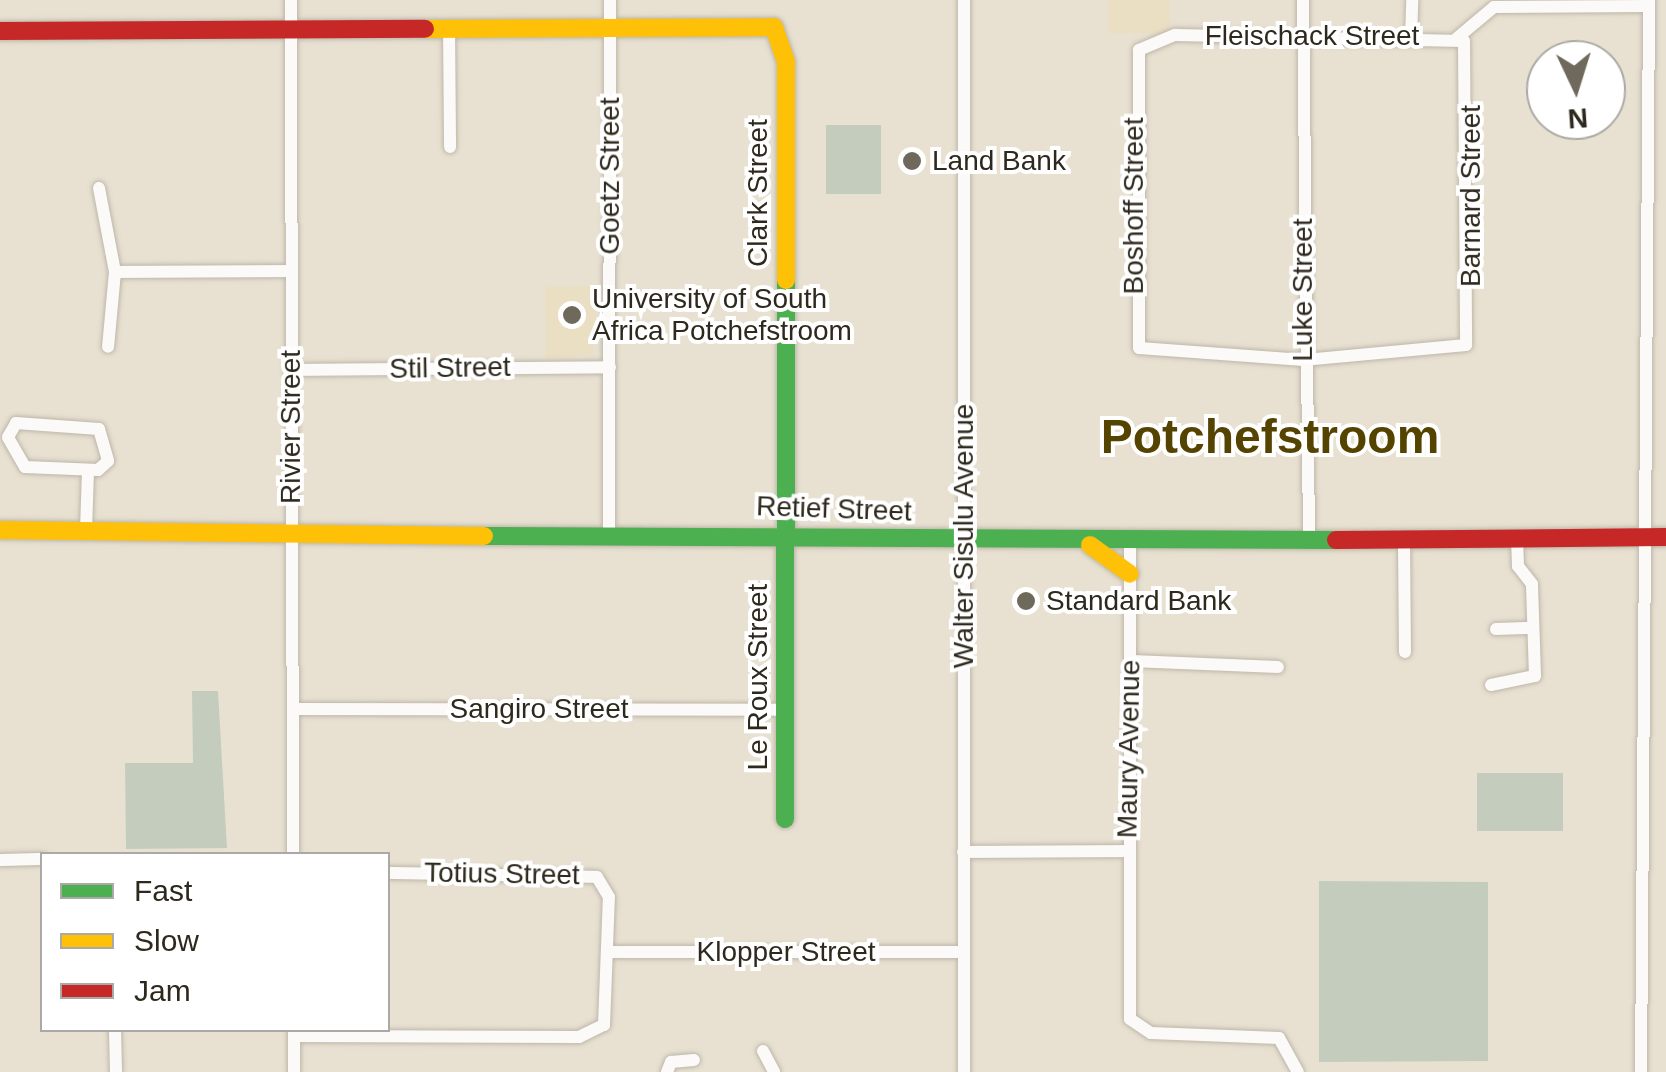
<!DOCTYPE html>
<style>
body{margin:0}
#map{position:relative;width:1666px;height:1072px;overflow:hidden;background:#e8e1d1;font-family:Arial,sans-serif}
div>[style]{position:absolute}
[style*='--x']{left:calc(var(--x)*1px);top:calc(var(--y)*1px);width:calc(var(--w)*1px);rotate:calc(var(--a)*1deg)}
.built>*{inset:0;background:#eadfc3}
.green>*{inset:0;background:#c4cdbd}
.roads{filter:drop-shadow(0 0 2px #bdb7aa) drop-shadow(0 0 2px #bdb7aa)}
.street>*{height:12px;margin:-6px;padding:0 6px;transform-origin:6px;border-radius:6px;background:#fcfaf8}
.fast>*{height:18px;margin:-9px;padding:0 9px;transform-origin:9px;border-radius:9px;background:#4caf50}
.slow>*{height:18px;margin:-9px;padding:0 9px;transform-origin:9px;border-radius:9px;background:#ffc107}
.jam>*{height:18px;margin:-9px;padding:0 9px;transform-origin:9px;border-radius:9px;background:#c62828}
.dots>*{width:28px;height:28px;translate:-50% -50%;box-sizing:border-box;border:5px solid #fff;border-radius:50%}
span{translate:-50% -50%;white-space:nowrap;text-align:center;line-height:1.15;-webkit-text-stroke:8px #fff;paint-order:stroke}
.street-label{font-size:28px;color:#2e291d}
.poi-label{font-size:28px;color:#2e291d}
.left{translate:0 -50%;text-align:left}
.town-label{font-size:48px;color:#554300;font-weight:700}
.legend{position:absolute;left:40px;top:852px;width:350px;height:180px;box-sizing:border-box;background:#fff;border:2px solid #aba9a5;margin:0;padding:12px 18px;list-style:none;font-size:30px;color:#2e291d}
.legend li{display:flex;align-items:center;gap:20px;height:50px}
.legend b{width:50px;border:2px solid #aba9a5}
.north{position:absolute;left:1526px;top:40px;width:100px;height:100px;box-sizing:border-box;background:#fff;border:2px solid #aba9a5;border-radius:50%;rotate:176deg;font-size:28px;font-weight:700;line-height:40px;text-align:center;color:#2e291d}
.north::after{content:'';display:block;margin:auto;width:35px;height:45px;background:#6f695c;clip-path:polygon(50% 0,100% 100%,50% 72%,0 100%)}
</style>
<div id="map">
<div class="built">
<i style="clip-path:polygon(1108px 0,1170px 0,1170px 34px,1108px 33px)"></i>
<i style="clip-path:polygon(598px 286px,593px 354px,546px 359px,545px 287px)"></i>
</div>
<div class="green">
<i style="clip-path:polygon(826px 125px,881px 125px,881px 194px,826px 194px)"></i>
<i style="clip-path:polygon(192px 691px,218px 691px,227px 848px,126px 849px,125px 763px,193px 763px)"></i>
<i style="clip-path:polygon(1477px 773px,1563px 773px,1563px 831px,1477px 831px)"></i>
<i style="clip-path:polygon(1319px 881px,1488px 882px,1488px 1061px,1319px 1062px)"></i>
</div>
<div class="roads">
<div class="street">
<i style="--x:291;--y:0;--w:854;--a:89.87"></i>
<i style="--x:1303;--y:0;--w:540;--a:89.36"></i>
<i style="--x:449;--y:26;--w:121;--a:89.5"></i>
<i style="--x:1175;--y:35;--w:289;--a:1.2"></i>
<i style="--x:1464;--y:41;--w:304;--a:89.6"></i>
<i style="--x:1466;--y:345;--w:164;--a:174.7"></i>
<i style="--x:1303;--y:360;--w:164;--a:-175.8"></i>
<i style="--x:1139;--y:348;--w:298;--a:-90"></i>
<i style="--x:1139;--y:50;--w:39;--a:-23"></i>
<i style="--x:1411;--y:37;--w:37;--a:-88"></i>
<i style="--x:1457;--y:38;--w:48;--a:-40"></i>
<i style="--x:1494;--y:7;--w:155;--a:-0.4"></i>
<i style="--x:99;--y:188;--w:86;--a:79.2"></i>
<i style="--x:115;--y:272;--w:75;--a:95.3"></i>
<i style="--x:115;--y:272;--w:176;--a:-0.3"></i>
<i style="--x:290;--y:370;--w:320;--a:-0.5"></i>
<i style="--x:16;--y:423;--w:83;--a:4.1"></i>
<i style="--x:99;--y:429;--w:33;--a:74"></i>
<i style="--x:108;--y:461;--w:13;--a:138"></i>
<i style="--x:98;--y:470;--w:73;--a:-177.6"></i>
<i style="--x:25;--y:467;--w:34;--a:-120"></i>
<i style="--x:8;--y:437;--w:16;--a:-60"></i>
<i style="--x:86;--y:531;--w:60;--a:-88.1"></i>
<i style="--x:609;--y:532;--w:532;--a:-89.89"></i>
<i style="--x:1404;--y:540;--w:112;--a:89.5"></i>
<i style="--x:1130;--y:543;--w:476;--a:90"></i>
<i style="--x:1130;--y:1019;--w:25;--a:34"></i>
<i style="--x:1151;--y:1033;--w:128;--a:2.2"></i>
<i style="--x:1279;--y:1038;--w:39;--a:61"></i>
<i style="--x:1496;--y:629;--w:37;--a:-2"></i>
<i style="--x:1132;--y:661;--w:146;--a:2.4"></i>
<i style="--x:1491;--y:685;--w:45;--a:-11.6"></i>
<i style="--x:1535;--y:676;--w:92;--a:-91.9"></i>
<i style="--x:1532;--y:584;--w:23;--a:-128"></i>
<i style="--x:1518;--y:566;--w:27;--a:-92"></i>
<i style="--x:293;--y:709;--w:492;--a:0.1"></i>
<i style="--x:963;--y:852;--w:167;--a:-0.3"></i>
<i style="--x:0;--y:860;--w:42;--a:-1.4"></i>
<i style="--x:608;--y:952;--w:356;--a:0"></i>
<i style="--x:115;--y:1030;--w:42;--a:88.6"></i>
<i style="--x:294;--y:1030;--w:42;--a:90"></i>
<i style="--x:294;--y:1036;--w:285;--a:0.2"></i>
<i style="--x:579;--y:1037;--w:28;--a:-26"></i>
<i style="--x:604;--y:1025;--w:128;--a:-87.8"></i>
<i style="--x:609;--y:897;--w:23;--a:-121"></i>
<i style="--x:597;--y:877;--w:209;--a:-178.9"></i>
<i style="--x:763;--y:1051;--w:24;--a:62"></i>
<i style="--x:667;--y:1072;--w:11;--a:-68"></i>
<i style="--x:671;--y:1062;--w:23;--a:-5"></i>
<i style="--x:964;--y:1072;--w:1072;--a:-90"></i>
<i style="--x:1641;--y:1072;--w:1072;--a:-89.57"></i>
</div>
<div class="fast">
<i style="--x:484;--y:536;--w:852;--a:0.27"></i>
<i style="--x:785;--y:819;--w:539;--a:-89.89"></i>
</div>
<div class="slow">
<i style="--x:425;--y:29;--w:349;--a:-0.3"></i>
<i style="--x:774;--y:27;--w:37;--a:71"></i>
<i style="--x:786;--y:62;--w:218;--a:90"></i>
<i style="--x:0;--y:530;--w:484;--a:0.7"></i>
<i style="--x:1090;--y:545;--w:49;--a:35.9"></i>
</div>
<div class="jam">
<i style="--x:0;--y:31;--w:425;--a:-0.3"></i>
<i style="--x:1336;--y:540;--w:330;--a:-0.5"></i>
</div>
</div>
<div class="dots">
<i style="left:912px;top:161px;background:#6f695c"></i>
<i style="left:572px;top:315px;background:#6f695c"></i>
<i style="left:1026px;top:601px;background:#6f695c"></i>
</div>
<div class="street-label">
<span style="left:1312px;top:36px">Fleischack Street</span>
<span style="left:610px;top:176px;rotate:-90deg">Goetz Street</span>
<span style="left:758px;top:193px;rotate:-90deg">Clark Street</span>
<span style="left:1471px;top:196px;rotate:-90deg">Barnard Street</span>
<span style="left:1134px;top:206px;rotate:-90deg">Boshoff Street</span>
<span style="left:1303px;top:290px;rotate:-90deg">Luke Street</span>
<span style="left:450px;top:368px;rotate:-1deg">Stil Street</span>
<span style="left:291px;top:427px;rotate:-90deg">Rivier Street</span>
<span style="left:834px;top:509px;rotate:2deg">Retief Street</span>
<span style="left:964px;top:536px;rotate:-90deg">Walter Sisulu Avenue</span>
<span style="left:758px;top:677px;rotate:-90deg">Le Roux Street</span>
<span style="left:539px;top:709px">Sangiro Street</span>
<span style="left:1129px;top:749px;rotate:-89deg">Maury Avenue</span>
<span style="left:502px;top:874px;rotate:1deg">Totius Street</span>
<span style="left:786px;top:952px">Klopper Street</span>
</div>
<div class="poi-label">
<span class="left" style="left:932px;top:161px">Land Bank</span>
<span class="left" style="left:592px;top:315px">University of South<br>Africa Potchefstroom</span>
<span class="left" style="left:1046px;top:601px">Standard Bank</span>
</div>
<div class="town-label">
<span style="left:1270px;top:437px">Potchefstroom</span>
</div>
<ul class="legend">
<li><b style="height:12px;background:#4caf50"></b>Fast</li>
<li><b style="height:12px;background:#ffc107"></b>Slow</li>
<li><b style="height:12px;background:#c62828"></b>Jam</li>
</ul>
<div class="north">N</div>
</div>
